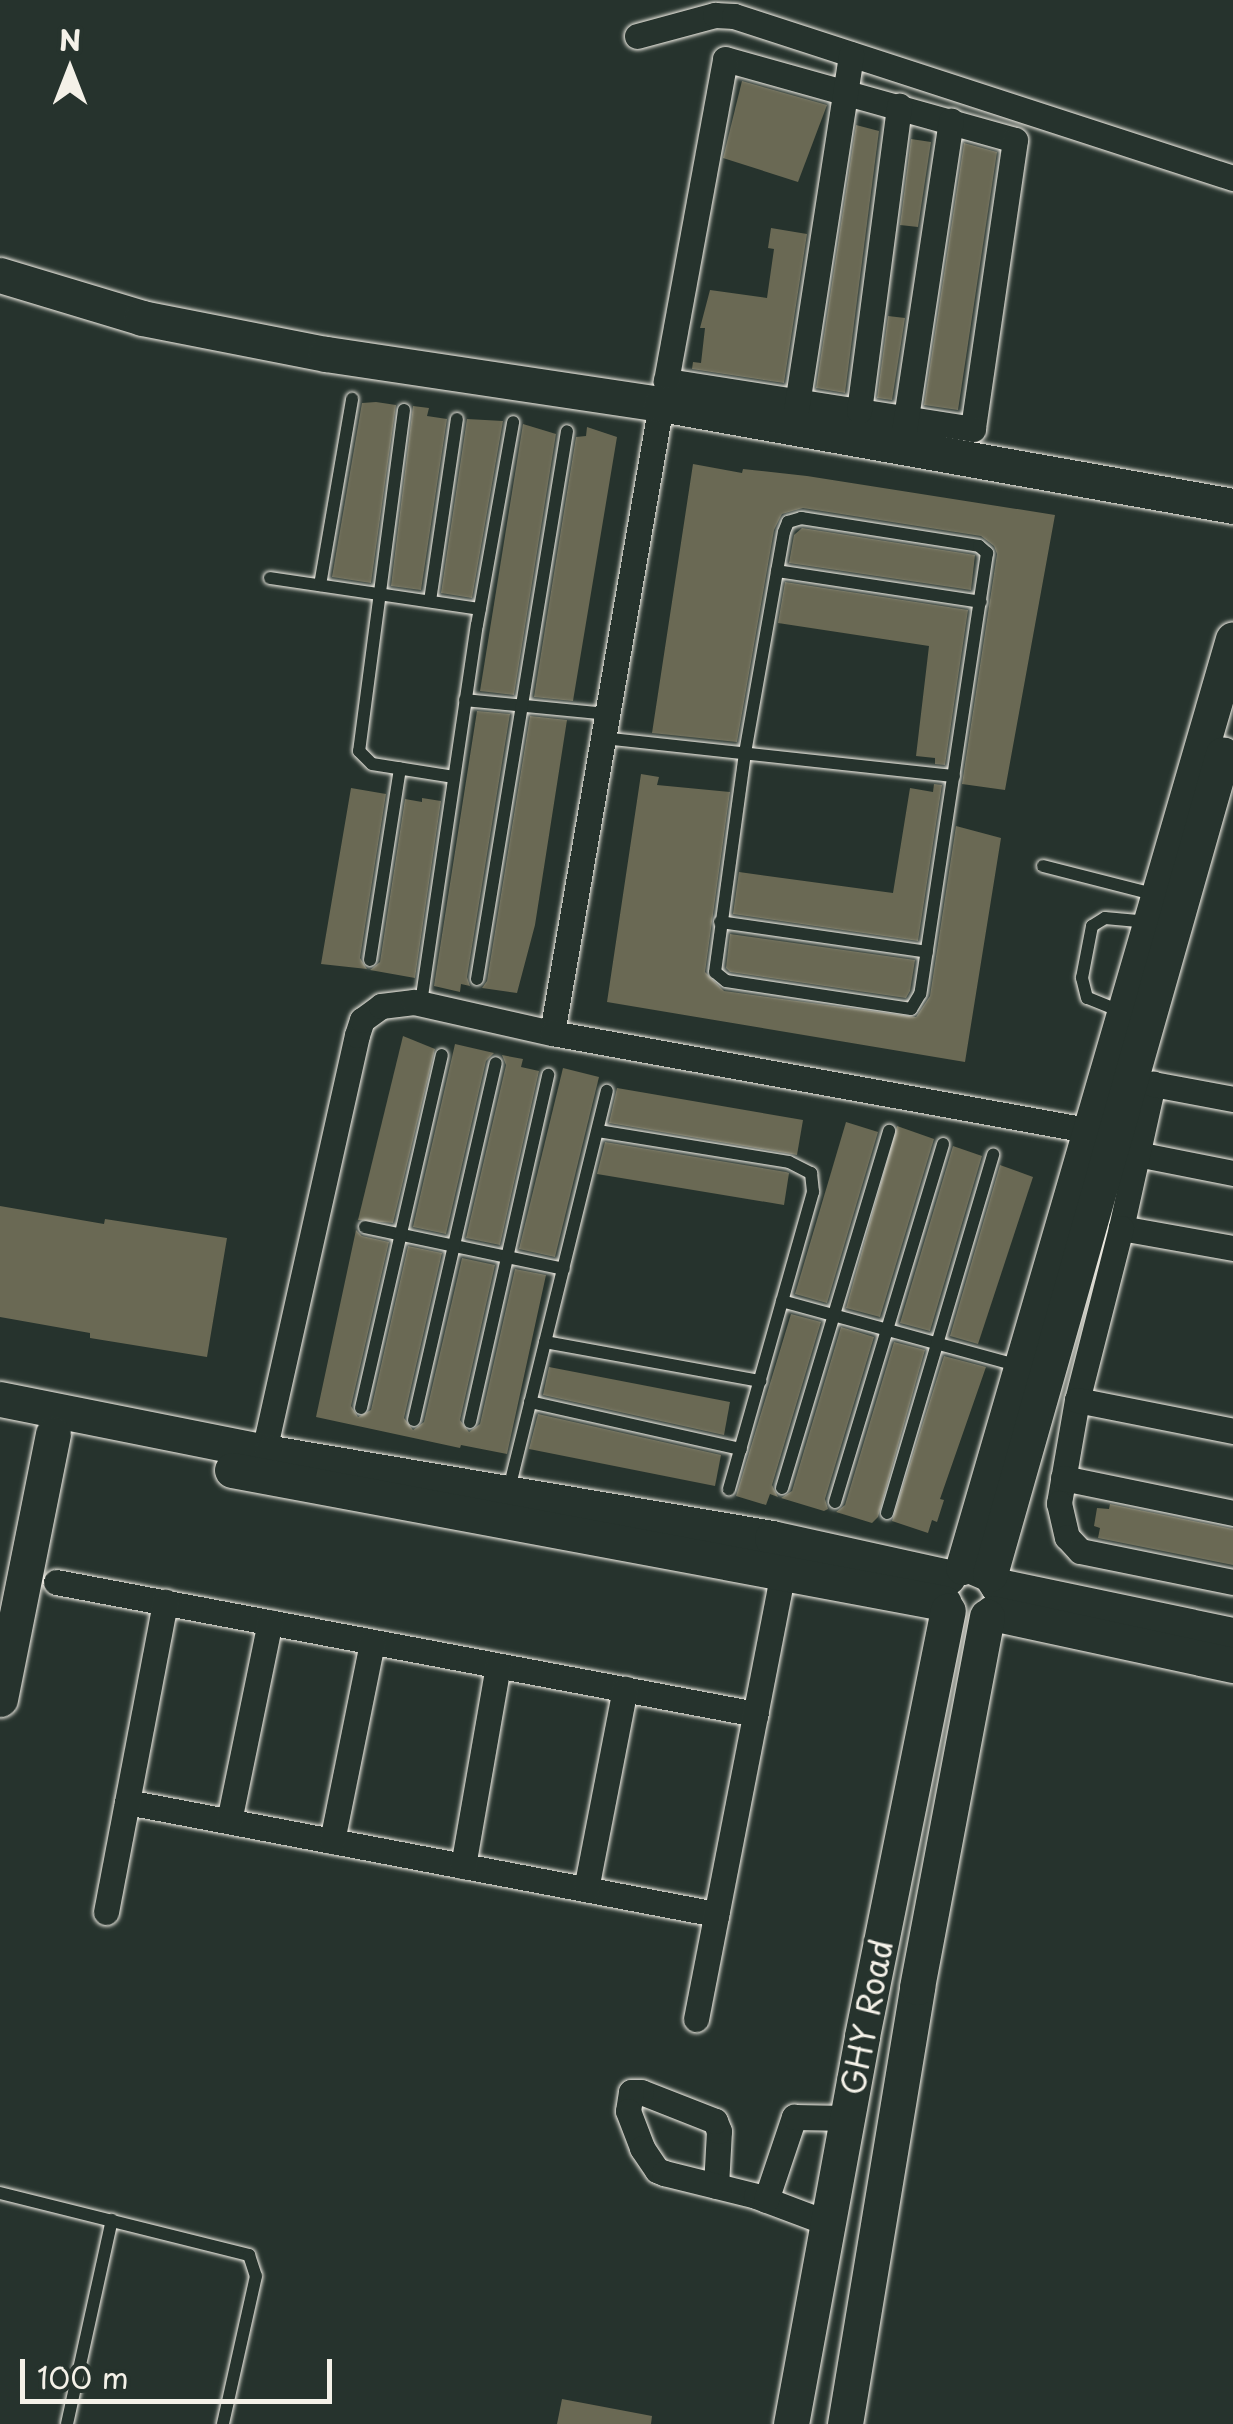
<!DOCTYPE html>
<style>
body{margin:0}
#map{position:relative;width:1233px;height:2424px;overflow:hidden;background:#26332d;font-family:"Playpen Sans",sans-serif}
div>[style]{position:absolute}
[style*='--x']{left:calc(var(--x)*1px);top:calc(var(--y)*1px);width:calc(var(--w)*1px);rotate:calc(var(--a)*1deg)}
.building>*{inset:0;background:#6a6954}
.roads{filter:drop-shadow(0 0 2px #f4f1e8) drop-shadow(0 0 2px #f4f1e8)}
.lane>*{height:12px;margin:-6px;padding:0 6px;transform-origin:6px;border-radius:6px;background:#26332d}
.street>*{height:25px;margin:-12.5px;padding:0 12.5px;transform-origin:12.5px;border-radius:12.5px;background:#26332d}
.secondary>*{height:35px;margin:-17.5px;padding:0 17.5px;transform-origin:17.5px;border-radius:17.5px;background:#26332d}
span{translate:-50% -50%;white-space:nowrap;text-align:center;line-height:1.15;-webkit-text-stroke:8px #26332d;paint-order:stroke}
.street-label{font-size:32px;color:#f4f1e8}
.north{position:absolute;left:20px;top:20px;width:100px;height:100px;-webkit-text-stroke:8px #26332d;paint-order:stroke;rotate:0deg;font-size:28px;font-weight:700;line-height:40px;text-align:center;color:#f4f1e8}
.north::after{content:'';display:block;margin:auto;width:35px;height:45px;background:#f4f1e8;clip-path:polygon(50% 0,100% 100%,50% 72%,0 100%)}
.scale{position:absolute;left:20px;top:2359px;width:312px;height:45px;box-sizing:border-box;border:5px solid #f4f1e8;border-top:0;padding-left:12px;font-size:30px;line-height:35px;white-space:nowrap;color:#f4f1e8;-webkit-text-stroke:8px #26332d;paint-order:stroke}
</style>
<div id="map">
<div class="building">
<i style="clip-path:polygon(742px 81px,827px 105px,798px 182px,723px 158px)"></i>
<i style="clip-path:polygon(856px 125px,879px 131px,845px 393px,816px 388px)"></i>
<i style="clip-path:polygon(911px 139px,931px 142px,918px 227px,900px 225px)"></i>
<i style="clip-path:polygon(964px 143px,997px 152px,958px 410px,924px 405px)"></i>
<i style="clip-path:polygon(771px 228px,807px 234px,784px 383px,692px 369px,693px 362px,701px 363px,705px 328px,700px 328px,710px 290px,767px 298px,774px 249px,768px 248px)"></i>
<i style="clip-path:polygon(888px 316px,905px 318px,892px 400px,877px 398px)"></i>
<i style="clip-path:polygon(376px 402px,396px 405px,371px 583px,332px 577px,362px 403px)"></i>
<i style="clip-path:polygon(413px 406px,429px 408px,427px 416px,447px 419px,421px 590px,391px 586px)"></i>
<i style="clip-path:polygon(467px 419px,503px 421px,472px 598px,441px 593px)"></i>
<i style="clip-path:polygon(523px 424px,556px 434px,514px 695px,480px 691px)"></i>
<i style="clip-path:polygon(587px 427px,617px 437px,573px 701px,534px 697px,576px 437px,586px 436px)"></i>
<i style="clip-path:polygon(693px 464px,742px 473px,743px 469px,807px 476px,1055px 515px,1005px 790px,962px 784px,997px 554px,994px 546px,981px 536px,803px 508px,782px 514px,774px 530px,737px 742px,652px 733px)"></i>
<i style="clip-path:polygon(802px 528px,975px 555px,971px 590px,789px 563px,794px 535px)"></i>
<i style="clip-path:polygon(785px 582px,968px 610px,945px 765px,935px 764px,935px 758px,916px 756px,929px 646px,778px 623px)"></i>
<i style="clip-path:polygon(477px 711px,510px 714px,467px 977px,470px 986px,461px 984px,460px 992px,434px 986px)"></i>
<i style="clip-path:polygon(530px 716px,567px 720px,535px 925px,517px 993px,482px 988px,487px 981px)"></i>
<i style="clip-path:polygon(641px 774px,659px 777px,657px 785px,730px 792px,705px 972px,724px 991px,916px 1017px,930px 996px,956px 826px,1001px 838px,965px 1062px,607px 1002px)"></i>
<i style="clip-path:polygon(934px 784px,942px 785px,918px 941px,733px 914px,739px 872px,893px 893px,910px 788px,933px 792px)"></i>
<i style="clip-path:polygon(351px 788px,386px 794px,360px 958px,367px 969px,321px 964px)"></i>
<i style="clip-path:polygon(422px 798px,441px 801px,415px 978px,370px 970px,380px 962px,405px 799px,422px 802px)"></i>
<i style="clip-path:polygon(730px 934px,915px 960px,910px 991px,906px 998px,730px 972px,726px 968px)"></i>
<i style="clip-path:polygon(403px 1036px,435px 1049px,393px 1223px,358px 1220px)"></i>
<i style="clip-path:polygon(455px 1044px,494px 1053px,486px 1061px,446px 1234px,413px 1227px)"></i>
<i style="clip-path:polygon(502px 1055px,523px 1059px,521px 1067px,539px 1071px,500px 1245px,466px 1238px,506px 1065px)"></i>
<i style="clip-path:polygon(563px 1068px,599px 1077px,555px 1257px,519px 1249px)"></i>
<i style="clip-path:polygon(617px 1088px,803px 1120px,797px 1155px,609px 1123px)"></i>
<i style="clip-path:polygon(846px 1122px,878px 1132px,827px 1303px,795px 1294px)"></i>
<i style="clip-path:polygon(897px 1126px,934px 1139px,880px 1317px,846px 1308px)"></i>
<i style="clip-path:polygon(605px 1142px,786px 1172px,789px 1173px,784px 1205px,597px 1174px)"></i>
<i style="clip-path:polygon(953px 1146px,982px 1156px,930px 1331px,900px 1323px)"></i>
<i style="clip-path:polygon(1000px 1165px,1033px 1177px,978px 1344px,950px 1336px)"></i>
<i style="clip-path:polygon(0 1206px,104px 1224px,105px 1219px,227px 1238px,207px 1357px,90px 1338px,90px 1333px,0 1317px)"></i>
<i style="clip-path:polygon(356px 1230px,362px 1236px,389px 1242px,351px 1406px,358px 1417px,371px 1410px,408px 1246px,442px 1253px,404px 1418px,413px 1430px,424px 1422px,462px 1258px,495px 1265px,460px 1420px,469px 1432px,480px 1424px,515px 1269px,546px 1275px,507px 1454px,461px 1445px,460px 1448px,316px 1417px)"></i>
<i style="clip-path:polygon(791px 1314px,821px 1322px,772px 1485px,778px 1497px,770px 1494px,766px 1505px,736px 1496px)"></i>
<i style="clip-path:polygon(841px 1327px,874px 1337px,825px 1499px,828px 1509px,824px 1511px,781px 1498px,792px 1491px)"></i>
<i style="clip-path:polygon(894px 1342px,925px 1350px,878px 1517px,872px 1523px,836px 1512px,845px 1505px)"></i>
<i style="clip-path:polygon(944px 1356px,986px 1367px,940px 1499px,944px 1500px,937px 1522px,932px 1520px,928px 1533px,892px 1521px)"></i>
<i style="clip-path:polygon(549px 1367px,730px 1402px,724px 1435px,543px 1395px)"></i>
<i style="clip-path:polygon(538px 1414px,721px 1455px,715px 1486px,529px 1449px)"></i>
<i style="clip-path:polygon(1110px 1504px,1233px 1529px,1233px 1565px,1098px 1538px,1100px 1528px,1094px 1526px,1097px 1508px,1109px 1509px)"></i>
<i style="clip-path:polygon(562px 2399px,652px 2416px,651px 2424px,557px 2424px)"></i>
</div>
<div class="roads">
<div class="lane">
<i style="--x:404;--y:410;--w:344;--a:97.5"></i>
<i style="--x:359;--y:751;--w:18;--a:45"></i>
<i style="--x:372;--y:764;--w:83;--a:9"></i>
<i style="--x:801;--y:518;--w:180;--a:8.9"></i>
<i style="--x:979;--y:546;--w:11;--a:41"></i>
<i style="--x:987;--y:553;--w:446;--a:98.6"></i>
<i style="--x:920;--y:994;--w:17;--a:121"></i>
<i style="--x:911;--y:1009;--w:187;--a:-171.4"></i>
<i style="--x:726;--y:981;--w:14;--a:-141"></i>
<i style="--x:715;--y:972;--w:221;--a:-82.2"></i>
<i style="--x:745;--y:753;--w:224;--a:-80"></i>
<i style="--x:784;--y:532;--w:11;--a:-68"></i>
<i style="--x:788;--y:522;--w:14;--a:-17"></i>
<i style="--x:777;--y:571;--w:206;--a:8.6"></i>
<i style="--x:270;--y:578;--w:212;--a:8.4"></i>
<i style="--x:320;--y:585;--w:189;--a:-80.2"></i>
<i style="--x:430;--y:601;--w:184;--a:-81.6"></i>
<i style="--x:465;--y:700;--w:144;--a:5.6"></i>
<i style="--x:603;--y:738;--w:353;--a:6.2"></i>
<i style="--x:1043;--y:866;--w:118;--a:14.3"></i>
<i style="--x:720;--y:922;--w:209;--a:8.2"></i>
<i style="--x:370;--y:960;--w:194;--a:-81.1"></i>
<i style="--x:477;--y:979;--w:555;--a:-80.67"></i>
<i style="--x:421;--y:1003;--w:382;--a:-81.6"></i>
<i style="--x:477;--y:625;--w:206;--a:-79.9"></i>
<i style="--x:1120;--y:1011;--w:35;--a:-158"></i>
<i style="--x:1087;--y:998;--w:21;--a:-104"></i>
<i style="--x:1082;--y:978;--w:53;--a:-79.1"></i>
<i style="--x:1092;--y:926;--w:15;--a:-32"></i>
<i style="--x:1105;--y:918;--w:44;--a:5.2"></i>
<i style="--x:598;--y:1131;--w:193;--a:9.2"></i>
<i style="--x:789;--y:1162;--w:25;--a:27"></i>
<i style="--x:811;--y:1173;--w:19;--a:84"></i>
<i style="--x:813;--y:1192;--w:309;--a:105.8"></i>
<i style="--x:365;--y:1227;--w:203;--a:11.9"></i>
<i style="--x:782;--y:1301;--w:247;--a:15.3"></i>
<i style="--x:545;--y:1342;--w:219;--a:10.3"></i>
<i style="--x:530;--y:1402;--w:216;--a:12.6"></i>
<i style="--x:361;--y:1408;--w:362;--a:-77.1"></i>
<i style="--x:414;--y:1420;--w:366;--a:-77.1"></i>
<i style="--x:470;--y:1422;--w:356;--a:-77.3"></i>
<i style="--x:782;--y:1488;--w:373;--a:-73.3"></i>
<i style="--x:509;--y:1489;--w:410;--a:-76.2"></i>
<i style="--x:835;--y:1502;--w:374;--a:-73.2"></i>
<i style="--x:887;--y:1513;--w:374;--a:-73.5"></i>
<i style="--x:0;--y:2193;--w:257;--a:14"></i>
<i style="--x:249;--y:2255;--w:22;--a:72"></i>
<i style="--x:256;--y:2276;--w:152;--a:102.6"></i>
<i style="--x:67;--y:2424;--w:209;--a:-77.6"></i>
</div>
<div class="street">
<i style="--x:637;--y:36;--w:81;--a:-15.1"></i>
<i style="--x:715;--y:15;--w:19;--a:3"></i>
<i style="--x:734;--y:16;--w:525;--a:17.99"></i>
<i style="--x:725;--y:59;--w:301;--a:15.6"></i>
<i style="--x:1015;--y:140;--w:292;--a:98.3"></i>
<i style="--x:973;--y:429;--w:311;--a:-171.1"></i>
<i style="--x:666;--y:381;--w:327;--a:-79.6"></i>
<i style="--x:859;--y:411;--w:308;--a:-82.5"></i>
<i style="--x:795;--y:417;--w:367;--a:-81.2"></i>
<i style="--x:904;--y:431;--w:314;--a:-81.4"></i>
<i style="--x:552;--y:1033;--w:638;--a:-80.17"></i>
<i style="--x:1137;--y:1154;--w:98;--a:11.2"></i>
<i style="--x:1121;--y:1228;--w:148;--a:-77.5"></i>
<i style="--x:1153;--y:1084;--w:81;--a:10.6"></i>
<i style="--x:1233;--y:1248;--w:114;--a:-169.9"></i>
<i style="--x:1121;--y:1228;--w:178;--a:104.3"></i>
<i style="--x:1077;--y:1400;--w:105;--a:99.9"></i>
<i style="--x:1059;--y:1503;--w:35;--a:77"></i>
<i style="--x:1067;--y:1537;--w:19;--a:47"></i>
<i style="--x:1080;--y:1551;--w:156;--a:11.5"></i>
<i style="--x:1077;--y:1400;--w:159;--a:11.2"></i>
<i style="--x:264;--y:1451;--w:426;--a:-77.4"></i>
<i style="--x:357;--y:1035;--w:16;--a:-72"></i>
<i style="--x:362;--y:1020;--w:24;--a:-36"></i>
<i style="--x:381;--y:1006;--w:33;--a:-7"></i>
<i style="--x:414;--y:1002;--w:141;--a:12.7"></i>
<i style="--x:552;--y:1033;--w:544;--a:10.28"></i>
<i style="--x:1063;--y:1478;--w:174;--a:11.6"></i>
<i style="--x:56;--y:1582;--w:712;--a:10.68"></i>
<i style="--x:127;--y:1802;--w:600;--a:10.77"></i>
<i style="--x:229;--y:1821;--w:203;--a:-78.4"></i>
<i style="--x:332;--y:1841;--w:203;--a:-78.6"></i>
<i style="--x:463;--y:1866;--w:203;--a:-80.1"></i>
<i style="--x:586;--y:1889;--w:204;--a:-79"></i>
<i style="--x:106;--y:1912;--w:316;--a:-79.2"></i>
<i style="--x:696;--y:2019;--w:454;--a:-79"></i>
<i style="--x:716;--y:2186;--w:55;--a:-86.9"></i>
<i style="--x:719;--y:2131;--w:11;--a:-112"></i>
<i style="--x:715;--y:2121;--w:79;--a:-158.6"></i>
<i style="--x:641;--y:2092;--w:10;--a:180"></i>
<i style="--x:631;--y:2092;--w:19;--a:99"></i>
<i style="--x:628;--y:2111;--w:40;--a:69"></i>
<i style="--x:642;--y:2148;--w:27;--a:56"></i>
<i style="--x:657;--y:2170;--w:8;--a:23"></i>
<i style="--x:664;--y:2173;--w:95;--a:14"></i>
<i style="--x:756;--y:2196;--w:77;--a:20.6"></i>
<i style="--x:766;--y:2200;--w:88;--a:-71.4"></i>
<i style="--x:794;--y:2117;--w:53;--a:1.1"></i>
</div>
<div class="secondary">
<i style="--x:0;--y:275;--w:148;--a:16.8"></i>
<i style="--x:142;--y:318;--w:187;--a:11.1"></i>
<i style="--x:326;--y:354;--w:339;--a:8.5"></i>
<i style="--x:661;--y:404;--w:581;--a:10.11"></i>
<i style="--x:0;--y:1399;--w:276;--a:11.3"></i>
<i style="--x:271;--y:1453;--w:508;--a:9.63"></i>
<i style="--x:772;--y:1538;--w:180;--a:12.5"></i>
<i style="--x:232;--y:1470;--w:724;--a:10.58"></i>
<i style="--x:971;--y:1566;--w:21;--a:23"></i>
<i style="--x:990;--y:1574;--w:14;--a:56"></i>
<i style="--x:998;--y:1586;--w:240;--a:11.8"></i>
<i style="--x:963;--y:1567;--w:966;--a:-73.78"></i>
<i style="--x:990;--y:1574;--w:852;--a:-74.14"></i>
<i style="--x:992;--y:1613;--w:247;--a:12.2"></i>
<i style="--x:0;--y:1699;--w:270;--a:-78.7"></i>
<i style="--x:791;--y:2424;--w:394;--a:-79.6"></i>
<i style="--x:862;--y:2036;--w:434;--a:-78.6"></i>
<i style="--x:845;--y:2424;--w:443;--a:-80.6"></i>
<i style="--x:917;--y:1987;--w:377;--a:-79.3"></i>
</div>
</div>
<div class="street-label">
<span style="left:866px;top:2017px;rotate:-79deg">GHY Road</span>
</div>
<div class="north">N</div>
<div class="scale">100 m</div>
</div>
